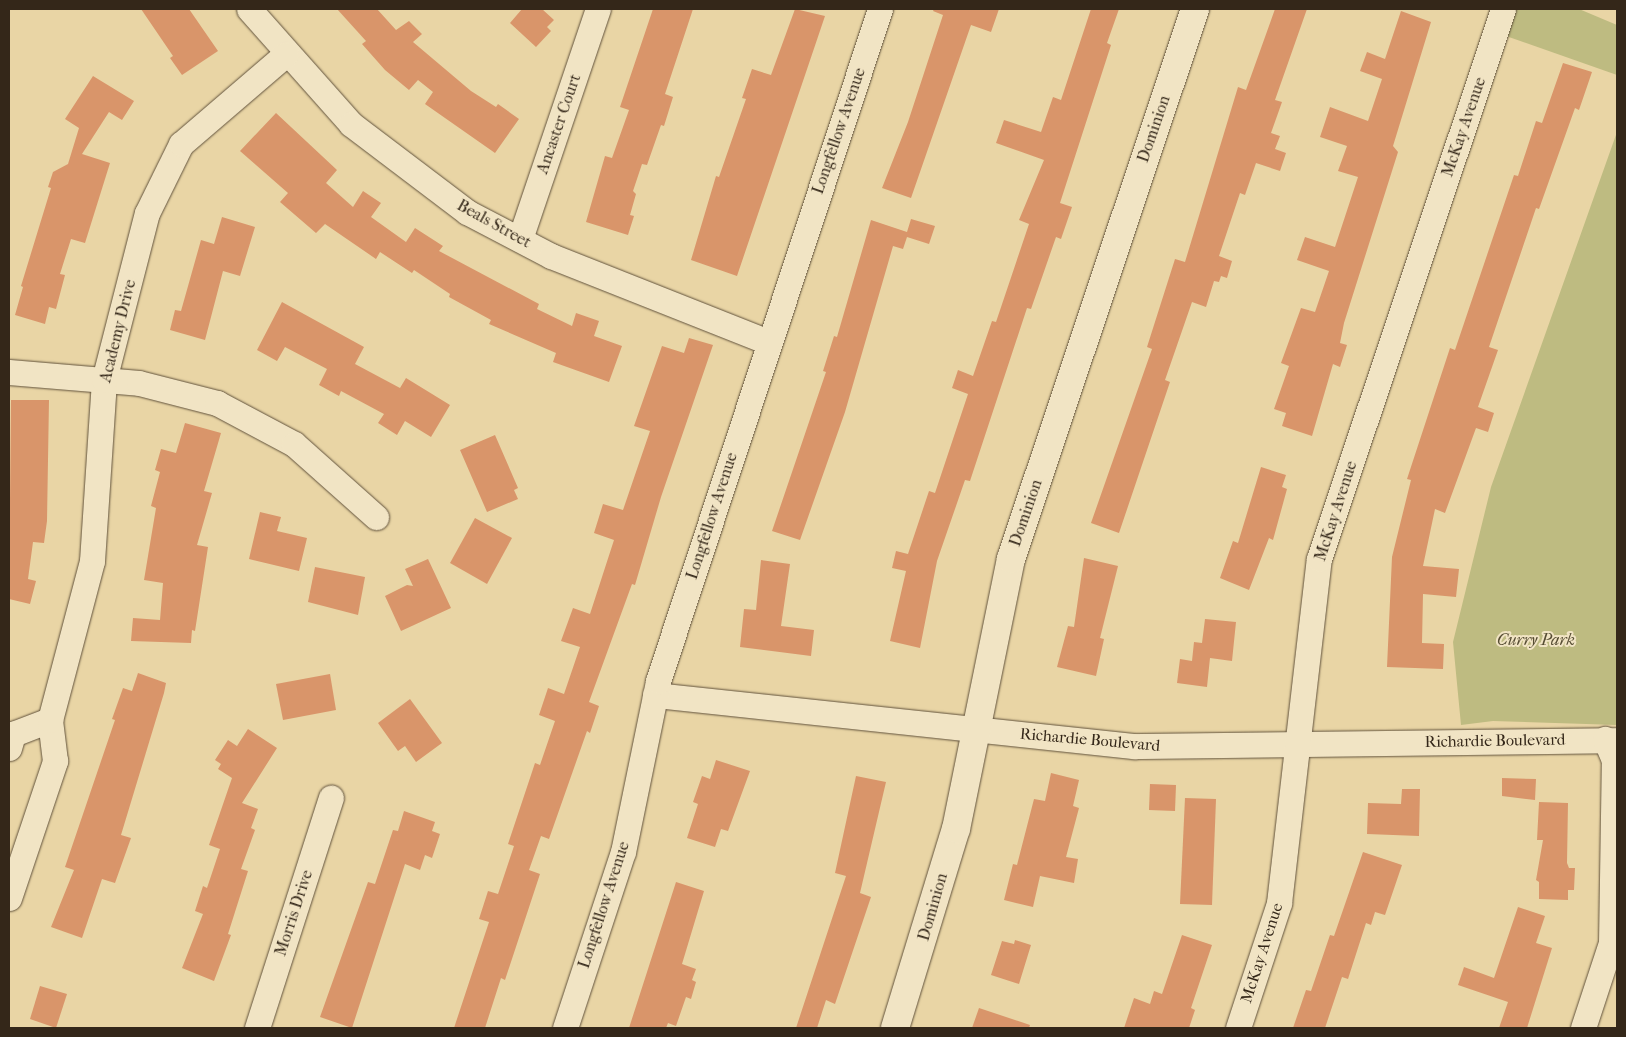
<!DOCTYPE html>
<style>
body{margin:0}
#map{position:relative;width:1626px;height:1037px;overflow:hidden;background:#e9d5a5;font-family:"IM FELL French Canon",serif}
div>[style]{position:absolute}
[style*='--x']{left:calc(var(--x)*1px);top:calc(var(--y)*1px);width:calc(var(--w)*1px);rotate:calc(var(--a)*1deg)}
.green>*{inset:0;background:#bebb81}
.building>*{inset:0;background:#d9956a}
.roads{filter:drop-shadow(0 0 1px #61523c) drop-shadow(0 0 1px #61523c)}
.minor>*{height:25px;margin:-12.5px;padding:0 12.5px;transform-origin:12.5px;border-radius:12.5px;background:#f1e4c4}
.tertiary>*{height:28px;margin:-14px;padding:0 14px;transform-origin:14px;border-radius:14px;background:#f1e4c4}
span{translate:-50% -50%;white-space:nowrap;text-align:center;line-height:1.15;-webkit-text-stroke:4px #f1e4c4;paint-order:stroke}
.street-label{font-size:16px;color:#342719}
.park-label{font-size:16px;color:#564c33;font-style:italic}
.frame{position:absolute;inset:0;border:10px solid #342719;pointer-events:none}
</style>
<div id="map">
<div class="green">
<i style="clip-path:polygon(1516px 9px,1579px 9px,1617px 25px,1617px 75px,1506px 36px)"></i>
<i style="clip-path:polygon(1617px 132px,1617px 725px,1493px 721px,1461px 725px,1453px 642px,1491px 487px)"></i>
</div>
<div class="building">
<i style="clip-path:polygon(141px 9px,189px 9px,218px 51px,182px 75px,170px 58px,173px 56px)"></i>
<i style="clip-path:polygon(337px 9px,377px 9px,396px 30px,409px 21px,422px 34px,413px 42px,471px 91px,496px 107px,498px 104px,519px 119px,495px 153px,425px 104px,433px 92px,418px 80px,409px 90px,385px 70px,362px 44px,366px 41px)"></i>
<i style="clip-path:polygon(522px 9px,542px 9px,554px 20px,547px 27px,551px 31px,536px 47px,510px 23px)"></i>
<i style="clip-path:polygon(653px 9px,693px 9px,665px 94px,673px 97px,664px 126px,661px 125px,647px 165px,642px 164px,633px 191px,636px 194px,630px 215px,634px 216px,628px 235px,586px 222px,605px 156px,612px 158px,629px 110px,620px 107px)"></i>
<i style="clip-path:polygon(795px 9px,825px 16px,737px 276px,691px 260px,716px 176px,719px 177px,746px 99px,742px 98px,752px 69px,771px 75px)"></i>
<i style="clip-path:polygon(934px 9px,999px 9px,991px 32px,971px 25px,911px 198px,882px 188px,908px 122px,943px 15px,933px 11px)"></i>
<i style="clip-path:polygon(1091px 9px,1119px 9px,1107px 43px,1111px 45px,1060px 203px,1072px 207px,1061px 239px,1056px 237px,1031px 309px,1027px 308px,970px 481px,965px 480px,937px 561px,920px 648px,890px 641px,906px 571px,892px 568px,896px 551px,908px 554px,929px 491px,935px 493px,968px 394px,952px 388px,958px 370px,973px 376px,992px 321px,996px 322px,1029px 224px,1019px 220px,1044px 160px,996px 143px,1004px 120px,1041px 132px,1053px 97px,1061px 100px)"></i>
<i style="clip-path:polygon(1275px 9px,1307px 9px,1275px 100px,1282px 102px,1271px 133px,1280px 136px,1275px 149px,1286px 153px,1280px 171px,1256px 163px,1245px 195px,1240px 193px,1219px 256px,1232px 261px,1227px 278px,1221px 276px,1219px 282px,1214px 281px,1206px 307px,1192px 302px,1165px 380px,1170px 382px,1119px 533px,1091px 523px,1152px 349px,1147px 347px,1175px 259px,1185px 262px,1238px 87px,1246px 90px)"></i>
<i style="clip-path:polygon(1401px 11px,1431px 22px,1393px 146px,1398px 152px,1344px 323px,1340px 343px,1347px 345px,1340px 367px,1333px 364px,1312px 436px,1282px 426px,1286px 413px,1274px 409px,1289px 366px,1281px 363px,1301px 308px,1315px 312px,1329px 271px,1297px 260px,1305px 237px,1335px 247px,1358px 177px,1338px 171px,1347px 146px,1320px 137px,1330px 107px,1368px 121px,1382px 79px,1360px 71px,1367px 52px,1385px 59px)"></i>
<i style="clip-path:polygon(1563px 63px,1592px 72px,1579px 110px,1575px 108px,1539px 209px,1536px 208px,1489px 347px,1498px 350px,1478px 407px,1494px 413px,1488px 432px,1476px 428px,1445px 513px,1435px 509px,1423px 566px,1459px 569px,1456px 597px,1423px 594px,1422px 643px,1444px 644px,1443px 669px,1387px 667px,1392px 557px,1411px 480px,1407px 479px,1450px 348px,1455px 350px,1514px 175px,1518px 176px,1536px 121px,1542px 123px)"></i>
<i style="clip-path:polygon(93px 76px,134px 101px,122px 120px,109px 112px,82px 154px,110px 163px,85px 243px,71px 239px,60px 274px,65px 275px,56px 309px,49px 307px,45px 324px,15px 315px,23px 287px,21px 286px,51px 188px,48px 187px,53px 172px,68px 164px,79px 128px,65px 119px)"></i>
<i style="clip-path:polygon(276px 113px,337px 170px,326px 183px,353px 207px,363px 191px,381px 203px,371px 217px,406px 242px,415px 228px,443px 246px,439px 251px,539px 304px,537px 309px,572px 326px,576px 313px,599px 321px,594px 336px,622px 346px,609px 382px,553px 362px,556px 353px,489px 324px,491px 320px,449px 297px,450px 294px,414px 270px,412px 273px,380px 252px,376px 259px,325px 224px,316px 233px,280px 202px,288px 193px,240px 151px)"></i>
<i style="clip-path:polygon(222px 217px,255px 227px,240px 276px,223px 271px,205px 340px,170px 330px,175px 310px,181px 311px,201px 240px,214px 244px)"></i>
<i style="clip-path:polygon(911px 219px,935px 226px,929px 244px,907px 237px,903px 249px,893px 246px,845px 412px,800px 540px,772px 531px,826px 372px,823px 371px,834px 336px,837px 337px,871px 220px,907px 232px)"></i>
<i style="clip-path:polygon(282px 302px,364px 347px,355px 364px,400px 388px,406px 378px,450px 405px,431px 437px,405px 421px,397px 435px,378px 423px,384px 414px,341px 391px,339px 396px,319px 385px,327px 369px,285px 347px,277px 361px,257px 350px)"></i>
<i style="clip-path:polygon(689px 338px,713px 345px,661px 497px,635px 585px,632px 584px,589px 702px,599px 706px,590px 733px,587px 731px,549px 839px,541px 836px,529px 870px,540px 874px,505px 980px,501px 978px,485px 1028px,454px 1028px,489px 922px,479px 919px,488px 891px,498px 894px,514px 846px,508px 844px,535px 763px,540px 765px,555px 721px,539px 715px,548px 688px,564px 694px,580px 647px,561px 641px,573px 608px,590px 614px,614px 540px,594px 533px,603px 504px,623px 510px,650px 431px,634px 426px,662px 346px,684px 353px)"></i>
<i style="clip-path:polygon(11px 400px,49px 400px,47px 521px,44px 543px,33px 542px,28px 579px,36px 581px,30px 604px,9px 599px)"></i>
<i style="clip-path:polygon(185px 423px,221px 433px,204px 491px,212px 493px,197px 545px,208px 547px,195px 631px,192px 630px,191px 643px,131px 641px,133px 618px,160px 620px,163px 583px,144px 580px,156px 508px,151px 506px,160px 472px,155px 470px,161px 449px,176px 453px)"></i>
<i style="clip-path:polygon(495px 435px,518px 488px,514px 490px,518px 499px,487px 512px,460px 450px)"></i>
<i style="clip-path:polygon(1261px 467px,1286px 475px,1282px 487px,1287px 489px,1273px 540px,1269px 538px,1249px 590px,1220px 578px,1233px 541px,1238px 543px)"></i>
<i style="clip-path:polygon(260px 512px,281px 517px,277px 531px,307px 538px,299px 571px,249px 559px)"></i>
<i style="clip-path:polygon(475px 518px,512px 538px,487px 584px,450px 563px)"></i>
<i style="clip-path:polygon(1084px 558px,1118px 566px,1100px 638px,1104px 639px,1096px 676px,1057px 667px,1068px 626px,1074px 627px)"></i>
<i style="clip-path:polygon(428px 559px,451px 608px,401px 631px,385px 596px,407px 585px,413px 586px,405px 569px)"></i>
<i style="clip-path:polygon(761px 560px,790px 564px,781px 626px,814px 630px,811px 656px,740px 647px,744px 609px,756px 610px)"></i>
<i style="clip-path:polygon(315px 567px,365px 577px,358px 615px,308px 602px)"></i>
<i style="clip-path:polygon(1205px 619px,1236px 622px,1232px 661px,1210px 658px,1207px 687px,1177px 683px,1180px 659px,1192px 661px,1194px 642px,1202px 643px)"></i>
<i style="clip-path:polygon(138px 673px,166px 683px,164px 693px,121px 835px,131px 838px,115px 883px,102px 879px,82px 938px,51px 927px,74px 870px,65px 867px,115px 720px,112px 719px,123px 688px,132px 691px)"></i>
<i style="clip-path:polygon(330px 674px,336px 710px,283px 720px,276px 684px)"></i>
<i style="clip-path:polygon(410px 699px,442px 743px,416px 762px,405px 746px,398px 751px,378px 723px)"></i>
<i style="clip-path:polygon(248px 729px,277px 748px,242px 803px,258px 809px,251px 828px,255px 830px,241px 869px,248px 871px,228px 934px,231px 935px,214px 981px,182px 968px,203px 914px,195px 911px,203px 886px,207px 888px,220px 849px,209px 845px,232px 778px,218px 769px,221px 764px,215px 760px,228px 740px,237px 746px)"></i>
<i style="clip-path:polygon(716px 760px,750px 771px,728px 831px,721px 829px,715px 847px,687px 838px,698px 804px,693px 802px,702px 776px,710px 779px)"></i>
<i style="clip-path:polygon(1051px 773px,1079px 780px,1073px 806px,1079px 808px,1066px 857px,1078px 859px,1074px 883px,1040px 876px,1033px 907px,1004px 900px,1013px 864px,1017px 865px,1034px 799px,1045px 801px)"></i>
<i style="clip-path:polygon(856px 776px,886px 782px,860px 893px,871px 897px,835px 1004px,826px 1000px,817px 1028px,796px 1028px,846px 876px,835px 873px)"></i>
<i style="clip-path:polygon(1502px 778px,1536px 779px,1535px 800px,1502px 796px)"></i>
<i style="clip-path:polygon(1150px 784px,1176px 785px,1175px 811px,1149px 810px)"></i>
<i style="clip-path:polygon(1402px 789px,1420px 789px,1419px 836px,1367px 834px,1368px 803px,1401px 804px)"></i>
<i style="clip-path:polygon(1185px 798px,1216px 799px,1212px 905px,1180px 904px)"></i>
<i style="clip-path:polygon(1539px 802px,1568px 803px,1567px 863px,1569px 868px,1575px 868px,1574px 890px,1568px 890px,1568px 900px,1539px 899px,1539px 882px,1536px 880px,1543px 840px,1537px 840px)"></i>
<i style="clip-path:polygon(404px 811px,435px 822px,432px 831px,440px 834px,432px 858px,425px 855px,420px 870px,405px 864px,352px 1028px,320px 1017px,368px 882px,375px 884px,393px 830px,398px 831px)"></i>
<i style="clip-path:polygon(1363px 852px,1402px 865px,1385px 915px,1375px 912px,1371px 925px,1366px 923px,1348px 979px,1342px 977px,1325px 1028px,1293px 1028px,1306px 990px,1311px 991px,1330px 935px,1334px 936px)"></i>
<i style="clip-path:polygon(676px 882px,704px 891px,682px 964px,696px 969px,692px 980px,696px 982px,691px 999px,686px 997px,676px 1026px,668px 1023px,666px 1028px,629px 1028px)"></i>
<i style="clip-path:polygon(1518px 907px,1545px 916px,1536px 943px,1552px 948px,1527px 1028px,1499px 1028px,1508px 1002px,1458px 985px,1464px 967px,1494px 978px)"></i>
<i style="clip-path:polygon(1182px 935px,1212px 945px,1191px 1008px,1195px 1010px,1189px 1028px,1124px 1028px,1134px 998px,1150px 1004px,1154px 991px,1162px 994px)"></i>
<i style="clip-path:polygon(1015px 940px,1031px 945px,1019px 984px,991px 975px,1002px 941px,1014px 944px)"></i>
<i style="clip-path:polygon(40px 986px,67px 994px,56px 1028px,30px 1019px)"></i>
<i style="clip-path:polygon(979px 1008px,1030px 1025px,1029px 1028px,972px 1028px)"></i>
</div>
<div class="roads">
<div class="minor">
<i style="--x:249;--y:9;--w:154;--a:48.4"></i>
<i style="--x:351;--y:124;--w:146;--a:37.2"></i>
<i style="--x:467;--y:212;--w:95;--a:27.6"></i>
<i style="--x:551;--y:256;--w:233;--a:21.6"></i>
<i style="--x:520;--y:239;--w:243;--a:-71.3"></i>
<i style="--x:9;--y:372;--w:130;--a:4.8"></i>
<i style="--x:139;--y:383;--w:81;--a:14.4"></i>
<i style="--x:217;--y:403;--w:87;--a:28"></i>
<i style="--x:294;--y:444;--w:110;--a:41.7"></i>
<i style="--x:655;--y:695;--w:482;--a:6.1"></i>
<i style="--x:1134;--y:746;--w:483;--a:-0.7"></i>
<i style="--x:9;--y:748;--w:15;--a:-74"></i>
<i style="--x:13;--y:734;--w:40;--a:-21"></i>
<i style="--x:9;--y:898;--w:145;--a:-71.4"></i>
<i style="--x:55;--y:761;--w:41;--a:-97"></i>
<i style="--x:50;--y:720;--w:164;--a:-75.2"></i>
<i style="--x:92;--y:561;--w:181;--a:-86.2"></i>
<i style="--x:104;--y:380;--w:172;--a:-75.6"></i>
<i style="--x:147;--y:213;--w:77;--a:-63.8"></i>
<i style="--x:181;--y:144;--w:138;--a:-40.6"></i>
<i style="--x:257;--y:1028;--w:242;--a:-72.2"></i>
<i style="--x:565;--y:1028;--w:185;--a:-71.8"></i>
<i style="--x:623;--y:852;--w:175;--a:-78.4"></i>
<i style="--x:658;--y:681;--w:708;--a:-71.72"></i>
<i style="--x:1238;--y:1028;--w:132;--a:-71.8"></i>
<i style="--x:1279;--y:903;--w:346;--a:-83.4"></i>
<i style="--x:1319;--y:559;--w:580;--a:-71.5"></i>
<i style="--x:1583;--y:1028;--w:89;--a:-71.8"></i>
<i style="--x:1611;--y:943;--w:183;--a:-89.1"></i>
<i style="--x:1614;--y:760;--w:23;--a:-113"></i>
</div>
<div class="tertiary">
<i style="--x:895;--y:1028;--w:208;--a:-73"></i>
<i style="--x:956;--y:829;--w:276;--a:-78.5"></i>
<i style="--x:1011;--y:559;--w:580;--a:-71.5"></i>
</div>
</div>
<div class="street-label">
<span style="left:559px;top:124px;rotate:-71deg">Ancaster Court</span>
<span style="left:1464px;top:127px;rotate:-71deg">McKay Avenue</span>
<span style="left:1154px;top:129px;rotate:-71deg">Dominion</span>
<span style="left:839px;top:131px;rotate:-71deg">Longfellow Avenue</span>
<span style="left:494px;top:224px;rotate:29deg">Beals Street</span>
<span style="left:118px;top:331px;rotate:-76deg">Academy Drive</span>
<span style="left:1336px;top:511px;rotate:-72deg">McKay Avenue</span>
<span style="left:1026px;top:513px;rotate:-71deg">Dominion</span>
<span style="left:712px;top:516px;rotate:-72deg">Longfellow Avenue</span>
<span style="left:1090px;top:740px;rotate:5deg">Richardie Boulevard</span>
<span style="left:1495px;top:741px;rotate:-1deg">Richardie Boulevard</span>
<span style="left:604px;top:905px;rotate:-72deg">Longfellow Avenue</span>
<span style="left:933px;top:907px;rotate:-74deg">Dominion</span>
<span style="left:294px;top:913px;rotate:-72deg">Morris Drive</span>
<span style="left:1262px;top:953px;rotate:-72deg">McKay Avenue</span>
</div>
<div class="park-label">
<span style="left:1536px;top:640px">Curry Park</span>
</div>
<div class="frame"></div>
</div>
